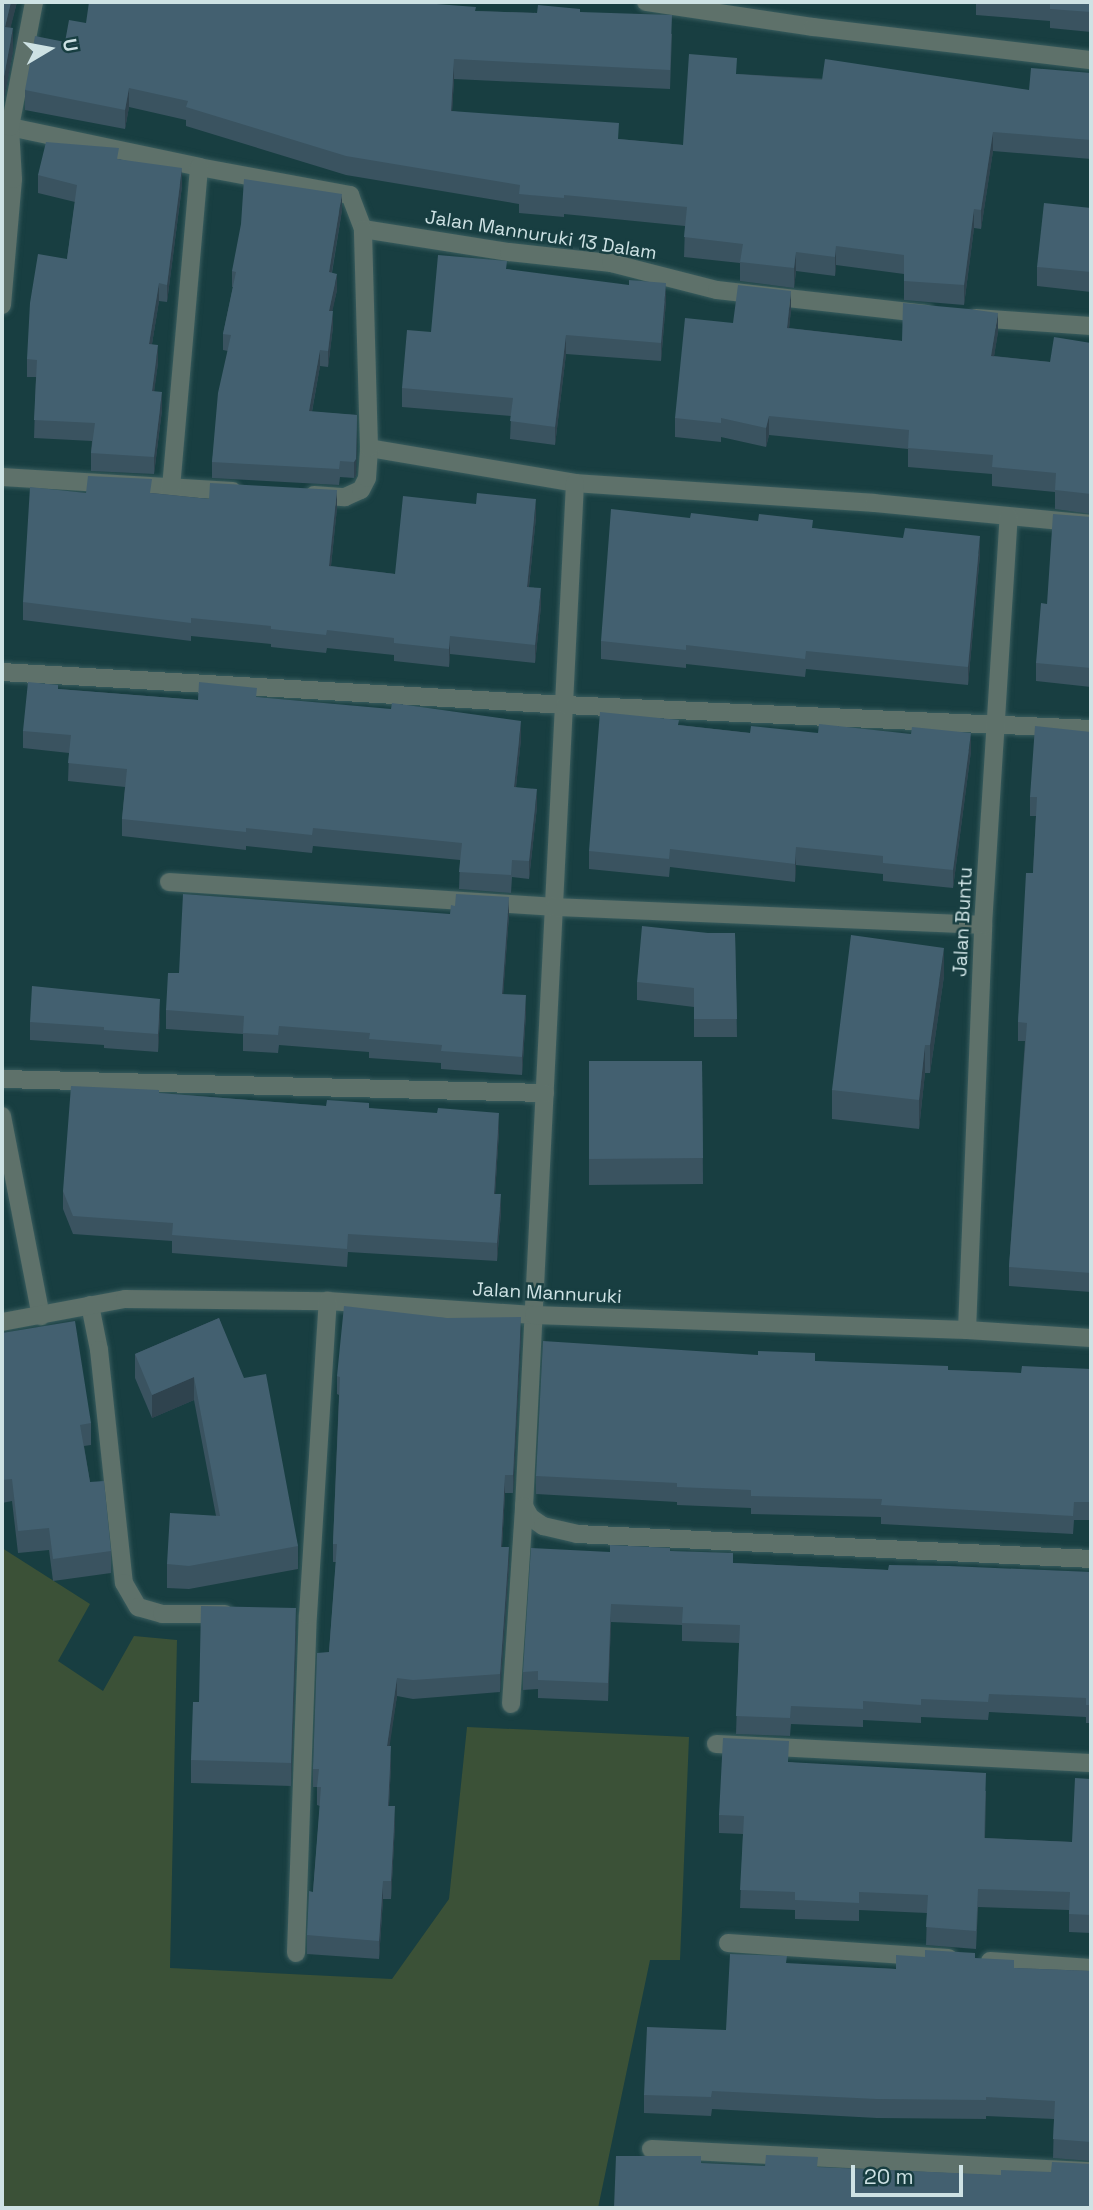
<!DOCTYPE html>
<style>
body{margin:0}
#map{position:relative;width:1093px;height:2210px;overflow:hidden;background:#183e41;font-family:"Space Grotesk",sans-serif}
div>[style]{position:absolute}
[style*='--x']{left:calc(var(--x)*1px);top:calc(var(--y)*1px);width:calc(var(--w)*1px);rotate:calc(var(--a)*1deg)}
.green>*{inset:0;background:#3b5137}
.roads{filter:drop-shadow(0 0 2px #395c5e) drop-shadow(0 0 2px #395c5e)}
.minor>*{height:18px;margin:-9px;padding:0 9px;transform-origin:9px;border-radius:9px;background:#5e716a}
.wall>*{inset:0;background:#3a5360}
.shaded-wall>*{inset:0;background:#2f434e}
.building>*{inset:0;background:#436070}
span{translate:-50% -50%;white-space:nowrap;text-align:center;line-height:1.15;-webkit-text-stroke:5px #183e41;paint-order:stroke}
.street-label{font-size:19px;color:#cee2e4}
.frame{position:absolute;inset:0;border:4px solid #cee2e4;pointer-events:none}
.north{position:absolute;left:14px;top:14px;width:70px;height:70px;-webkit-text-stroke:5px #183e41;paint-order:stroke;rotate:80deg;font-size:19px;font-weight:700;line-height:28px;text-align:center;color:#cee2e4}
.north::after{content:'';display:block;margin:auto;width:24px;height:32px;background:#cee2e4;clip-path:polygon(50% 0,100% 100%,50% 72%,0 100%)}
.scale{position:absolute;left:851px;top:2165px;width:112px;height:32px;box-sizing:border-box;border:4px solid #cee2e4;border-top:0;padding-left:9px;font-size:21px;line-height:24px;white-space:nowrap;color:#cee2e4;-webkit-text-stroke:5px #183e41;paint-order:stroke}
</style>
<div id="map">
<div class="green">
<i style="clip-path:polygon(2px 1548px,90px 1604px,58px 1661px,103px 1691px,134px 1636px,177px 1640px,170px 1968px,392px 1979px,449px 1899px,467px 1727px,689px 1737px,680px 1960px,650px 1960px,598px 2208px,2px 2208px)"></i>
</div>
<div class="roads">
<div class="minor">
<i style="--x:646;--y:2;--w:169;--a:8.5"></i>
<i style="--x:813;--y:27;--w:280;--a:6.8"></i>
<i style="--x:10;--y:127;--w:193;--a:11.9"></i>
<i style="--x:199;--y:167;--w:154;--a:10.5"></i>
<i style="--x:350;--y:195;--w:36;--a:69"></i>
<i style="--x:363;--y:229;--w:148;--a:9"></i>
<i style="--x:509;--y:252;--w:103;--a:6.2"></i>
<i style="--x:611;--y:263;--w:109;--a:14.3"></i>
<i style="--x:717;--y:290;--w:211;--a:6.5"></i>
<i style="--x:2;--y:305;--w:126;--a:-85"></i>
<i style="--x:13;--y:179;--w:52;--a:-93.3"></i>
<i style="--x:10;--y:127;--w:127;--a:-79.1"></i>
<i style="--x:976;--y:318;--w:115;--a:4"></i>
<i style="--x:369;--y:448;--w:209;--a:9.6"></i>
<i style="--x:575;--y:483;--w:300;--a:3.8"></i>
<i style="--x:874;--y:503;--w:218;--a:5.5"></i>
<i style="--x:2;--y:477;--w:231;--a:3.5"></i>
<i style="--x:575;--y:483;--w:1024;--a:92.85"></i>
<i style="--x:524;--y:1506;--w:13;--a:61"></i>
<i style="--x:530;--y:1517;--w:16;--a:35"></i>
<i style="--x:543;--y:1526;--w:35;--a:13"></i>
<i style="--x:577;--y:1534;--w:515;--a:2.78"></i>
<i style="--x:171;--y:488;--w:322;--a:-85"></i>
<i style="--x:314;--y:495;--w:31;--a:4"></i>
<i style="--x:345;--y:497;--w:17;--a:-24"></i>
<i style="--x:361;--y:490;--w:13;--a:-63"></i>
<i style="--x:367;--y:478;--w:30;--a:-86"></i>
<i style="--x:369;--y:448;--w:219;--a:-91.6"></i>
<i style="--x:2;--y:672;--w:564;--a:3.35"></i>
<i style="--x:565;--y:705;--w:527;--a:2.61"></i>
<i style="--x:169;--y:882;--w:387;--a:3.7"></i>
<i style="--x:555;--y:907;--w:428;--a:2.4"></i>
<i style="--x:2;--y:1079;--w:543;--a:1.48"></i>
<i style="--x:2;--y:1116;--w:204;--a:79"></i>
<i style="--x:90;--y:1305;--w:46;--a:78.7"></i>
<i style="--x:99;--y:1350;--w:234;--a:83.9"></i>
<i style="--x:124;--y:1583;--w:28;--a:60"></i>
<i style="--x:138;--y:1607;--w:25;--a:16"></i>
<i style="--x:162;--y:1614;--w:63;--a:0"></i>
<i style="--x:2;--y:1322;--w:125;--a:-10.6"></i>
<i style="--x:125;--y:1299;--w:203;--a:0.6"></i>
<i style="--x:328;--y:1301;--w:206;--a:3.9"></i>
<i style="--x:534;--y:1315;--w:433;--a:2"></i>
<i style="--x:967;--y:1330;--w:124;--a:3.7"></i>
<i style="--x:967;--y:1330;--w:405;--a:-87.7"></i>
<i style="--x:983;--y:925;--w:409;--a:-86.4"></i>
<i style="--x:511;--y:1704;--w:198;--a:-86.2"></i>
<i style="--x:716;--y:1744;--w:375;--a:2.9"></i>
<i style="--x:728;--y:1943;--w:221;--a:3.9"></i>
<i style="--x:296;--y:1953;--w:338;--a:-88"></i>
<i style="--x:308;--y:1615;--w:315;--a:-86.4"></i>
<i style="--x:990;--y:1961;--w:101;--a:4"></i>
<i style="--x:651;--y:2149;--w:441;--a:2.9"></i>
</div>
</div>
<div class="wall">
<i style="clip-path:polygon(2px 2px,17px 2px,10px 28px,13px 51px,3px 105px)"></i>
<i style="clip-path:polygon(976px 2px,1091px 2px,1091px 32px,1050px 28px,1050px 21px,976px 15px)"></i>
<i style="clip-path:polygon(476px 11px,537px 13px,580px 12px,672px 34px,670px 89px,454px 79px,452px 111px,619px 139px,683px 145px,737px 74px,1029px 90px,1091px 73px,1091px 159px,993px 151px,981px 229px,974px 228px,964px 305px,904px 300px,904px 274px,836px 265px,835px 276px,796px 271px,794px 288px,740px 281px,740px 263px,684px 257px,685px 226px,564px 214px,564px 217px,519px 213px,519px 204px,346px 175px,186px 126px,186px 120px,129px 107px,125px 129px,25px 110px,25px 90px,65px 42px,86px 23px)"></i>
<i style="clip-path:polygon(119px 159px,182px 186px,167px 302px,159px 301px,152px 344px,158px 363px,154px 391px,162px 410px,154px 474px,91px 471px,91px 453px,92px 441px,34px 438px,36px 377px,27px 377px,27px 359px,67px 259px,75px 202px,38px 193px,38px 175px)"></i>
<i style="clip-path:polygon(1091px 208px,1091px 292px,1037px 286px,1037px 267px)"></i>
<i style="clip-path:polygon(342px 210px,332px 273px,337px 290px,332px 311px,333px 327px,328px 367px,320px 366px,312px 412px,357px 415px,356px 475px,354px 478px,340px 477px,339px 485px,212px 478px,212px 462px,228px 351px,223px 350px,223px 334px,233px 287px,232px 287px,232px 271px)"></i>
<i style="clip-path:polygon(507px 269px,666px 301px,661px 361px,566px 354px,555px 445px,510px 439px,511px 416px,402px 407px,402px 388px)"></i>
<i style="clip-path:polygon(791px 310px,789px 328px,902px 341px,998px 332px,994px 356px,1050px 362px,1091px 343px,1091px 514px,1055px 509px,1055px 492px,992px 486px,992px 474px,908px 467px,908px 449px,769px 435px,766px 447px,721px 437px,721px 442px,675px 437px,675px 418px,733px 323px)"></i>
<i style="clip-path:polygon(86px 493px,152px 493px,209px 499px,337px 508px,331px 566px,395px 574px,536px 517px,529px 587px,541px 606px,535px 663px,450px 654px,449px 667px,394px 661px,394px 655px,327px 648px,326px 653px,271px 647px,271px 644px,191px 636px,191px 641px,23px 620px,23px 602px)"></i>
<i style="clip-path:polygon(1091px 517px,1091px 687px,1036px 681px,1036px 663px)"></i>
<i style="clip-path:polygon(690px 518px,813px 528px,980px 554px,968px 685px,806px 669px,805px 677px,686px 664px,686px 668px,601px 659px,601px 641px)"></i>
<i style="clip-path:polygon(58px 689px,198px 700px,257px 697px,521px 739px,516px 787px,537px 807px,529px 879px,512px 877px,511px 893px,459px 889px,460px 860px,313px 846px,312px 853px,246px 846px,246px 850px,122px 836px,122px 819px,125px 787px,68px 781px,69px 753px,23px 748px,23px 731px)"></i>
<i style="clip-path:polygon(679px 725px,750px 733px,971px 751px,953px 888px,883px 881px,883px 874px,796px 865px,795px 882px,670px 867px,669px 877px,589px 869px,589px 851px)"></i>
<i style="clip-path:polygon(1091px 732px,1091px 1292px,1009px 1286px,1009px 1267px,1025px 1041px,1018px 1041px,1018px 1022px,1033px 873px,1036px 816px,1030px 816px,1030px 797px)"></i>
<i style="clip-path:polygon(450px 914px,509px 915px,503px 994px,526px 1013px,522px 1075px,441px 1069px,441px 1063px,369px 1058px,369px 1052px,279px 1045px,278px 1053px,243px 1051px,243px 1034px,166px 1029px,166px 1010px,179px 973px)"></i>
<i style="clip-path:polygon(708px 933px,735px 933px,737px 1037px,694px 1037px,694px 1007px,637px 1000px,637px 982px)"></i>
<i style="clip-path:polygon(944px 976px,930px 1073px,925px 1073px,919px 1129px,832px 1119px,832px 1090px)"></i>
<i style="clip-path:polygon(160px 1017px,158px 1052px,104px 1048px,104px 1045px,30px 1040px,30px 1022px)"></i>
<i style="clip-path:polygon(589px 1061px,702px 1061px,703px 1184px,589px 1185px)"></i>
<i style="clip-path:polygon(159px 1093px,326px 1106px,369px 1108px,499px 1131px,495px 1194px,501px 1212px,497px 1261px,348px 1252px,347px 1267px,172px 1253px,172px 1241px,73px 1234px,63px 1209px,63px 1191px)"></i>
<i style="clip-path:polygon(219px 1318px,298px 1546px,298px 1569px,189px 1589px,167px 1588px,167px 1564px,216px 1516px,194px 1400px,152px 1418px,135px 1378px,135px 1354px)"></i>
<i style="clip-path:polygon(2px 1333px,91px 1423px,91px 1445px,84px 1446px,90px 1482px,111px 1551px,111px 1573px,53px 1581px,49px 1550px,18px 1553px,12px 1501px,2px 1503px)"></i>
<i style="clip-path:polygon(521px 1335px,513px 1493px,505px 1493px,502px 1547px,509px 1565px,500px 1692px,413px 1699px,397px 1696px,389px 1746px,391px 1765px,389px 1806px,395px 1824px,391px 1899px,383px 1899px,379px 1959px,307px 1954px,307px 1935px,313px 1892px,320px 1806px,317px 1805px,317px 1787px,313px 1787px,313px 1769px,329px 1652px,336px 1562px,333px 1562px,333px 1544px,339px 1395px,337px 1394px,337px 1376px)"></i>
<i style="clip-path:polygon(815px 1361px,948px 1370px,1021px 1373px,1091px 1369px,1091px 1520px,1074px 1520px,1073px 1534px,881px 1524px,881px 1517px,751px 1514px,751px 1508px,677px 1505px,677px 1502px,536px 1494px,536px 1476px)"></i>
<i style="clip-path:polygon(670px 1551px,733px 1563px,888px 1570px,1091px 1572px,1091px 1723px,1086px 1723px,1086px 1717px,989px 1712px,988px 1720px,921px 1717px,921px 1723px,863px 1720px,863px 1727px,791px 1724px,790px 1736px,736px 1734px,739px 1643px,682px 1641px,682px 1625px,611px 1622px,608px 1701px,538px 1698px,538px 1689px,523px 1690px,523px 1672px,610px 1552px)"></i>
<i style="clip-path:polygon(296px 1631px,291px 1786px,191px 1783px,191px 1760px,199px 1702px)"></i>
<i style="clip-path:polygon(789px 1762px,986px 1791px,985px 1838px,1072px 1842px,1091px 1779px,1091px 1933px,1069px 1932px,1069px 1910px,978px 1907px,976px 1949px,926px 1945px,927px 1913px,859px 1910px,859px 1921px,795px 1919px,795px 1910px,740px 1908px,743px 1834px,719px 1833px,719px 1815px)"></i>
<i style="clip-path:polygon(975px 1958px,1014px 1968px,1091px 1971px,1091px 2161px,1053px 2158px,1054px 2119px,986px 2116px,986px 2119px,877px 2118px,712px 2109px,711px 2116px,644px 2113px,644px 2095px,726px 2030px,787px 1964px,896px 1969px)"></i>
</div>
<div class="shaded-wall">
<i style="clip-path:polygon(11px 2px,17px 2px,5px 50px,5px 27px)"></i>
<i style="clip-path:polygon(13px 28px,13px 51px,3px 105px,3px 82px)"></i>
<i style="clip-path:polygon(454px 59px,454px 79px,451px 130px,451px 111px)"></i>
<i style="clip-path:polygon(129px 88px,129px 107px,125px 129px,125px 110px)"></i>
<i style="clip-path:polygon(993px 132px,993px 151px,981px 229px,981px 210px)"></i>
<i style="clip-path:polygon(182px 168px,182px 186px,167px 302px,167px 285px)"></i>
<i style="clip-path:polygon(342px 194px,342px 210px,329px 288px,329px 272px)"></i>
<i style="clip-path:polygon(974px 209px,974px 228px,964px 305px,964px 285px)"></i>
<i style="clip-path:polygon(836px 246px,836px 265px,835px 276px,835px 257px)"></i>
<i style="clip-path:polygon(796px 252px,796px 271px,794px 288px,794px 268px)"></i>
<i style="clip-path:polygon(337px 274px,337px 290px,329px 327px,329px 311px)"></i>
<i style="clip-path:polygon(159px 283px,159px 301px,149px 362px,149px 344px)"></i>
<i style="clip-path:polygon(666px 283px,666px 301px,661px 361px,661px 343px)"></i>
<i style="clip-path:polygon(791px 291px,791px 310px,787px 347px,787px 328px)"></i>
<i style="clip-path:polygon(333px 311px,333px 327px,328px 367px,328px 351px)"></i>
<i style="clip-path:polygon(998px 313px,998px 332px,991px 375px,991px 356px)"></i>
<i style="clip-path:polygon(566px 335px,566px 354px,555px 445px,555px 427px)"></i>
<i style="clip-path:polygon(158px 345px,158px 363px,152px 409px,152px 391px)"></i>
<i style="clip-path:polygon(320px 350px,320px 366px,309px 427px,309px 411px)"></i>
<i style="clip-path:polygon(162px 392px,162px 410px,154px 474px,154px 457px)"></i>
<i style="clip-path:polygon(769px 416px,769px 435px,766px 447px,766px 428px)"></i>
<i style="clip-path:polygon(357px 431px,356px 475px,354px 478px,354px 462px)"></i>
<i style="clip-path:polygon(337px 490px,337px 508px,329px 584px,329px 566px)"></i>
<i style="clip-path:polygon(536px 499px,536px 517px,527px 605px,527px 587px)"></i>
<i style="clip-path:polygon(980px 536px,980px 554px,968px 685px,968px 667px)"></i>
<i style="clip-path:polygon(541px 588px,541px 606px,535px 663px,535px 645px)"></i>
<i style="clip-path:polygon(450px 636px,450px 654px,449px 667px,449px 649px)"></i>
<i style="clip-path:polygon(521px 721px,521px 739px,514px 805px,514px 787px)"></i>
<i style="clip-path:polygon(971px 733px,971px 751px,953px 888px,953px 870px)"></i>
<i style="clip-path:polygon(537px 789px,537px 807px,529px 879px,529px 861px)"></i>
<i style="clip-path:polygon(796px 847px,796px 865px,795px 882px,795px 864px)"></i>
<i style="clip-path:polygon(509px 897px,509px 915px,502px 1012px,502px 994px)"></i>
<i style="clip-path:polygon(944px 948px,944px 976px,930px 1073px,930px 1045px)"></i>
<i style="clip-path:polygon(526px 995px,526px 1013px,522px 1075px,522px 1057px)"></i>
<i style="clip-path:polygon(160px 999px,160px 1017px,158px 1052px,158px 1034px)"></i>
<i style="clip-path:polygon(925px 1045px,925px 1073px,919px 1129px,919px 1100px)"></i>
<i style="clip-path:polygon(499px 1113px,499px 1131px,494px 1212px,494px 1194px)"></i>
<i style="clip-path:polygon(501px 1194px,501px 1212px,497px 1261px,497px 1243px)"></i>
<i style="clip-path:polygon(521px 1317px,521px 1335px,513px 1493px,513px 1475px)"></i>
<i style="clip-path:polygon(194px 1377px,194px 1400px,152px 1418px,152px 1395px)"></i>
<i style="clip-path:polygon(505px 1475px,505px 1493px,501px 1565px,501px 1547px)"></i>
<i style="clip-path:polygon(509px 1547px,509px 1565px,500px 1692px,500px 1674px)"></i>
<i style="clip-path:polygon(611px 1604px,611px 1622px,608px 1701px,608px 1683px)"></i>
<i style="clip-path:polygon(296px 1608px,296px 1631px,291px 1786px,291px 1763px)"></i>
<i style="clip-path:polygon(397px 1678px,397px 1696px,387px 1764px,387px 1746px)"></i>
<i style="clip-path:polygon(391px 1746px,391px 1765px,388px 1824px,388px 1806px)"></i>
<i style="clip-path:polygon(395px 1806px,395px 1824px,391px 1899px,391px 1881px)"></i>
<i style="clip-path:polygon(383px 1881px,383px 1899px,379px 1959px,379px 1941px)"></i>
</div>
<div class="building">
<i style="clip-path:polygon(2px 2px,11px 2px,5px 27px,13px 28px,3px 82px)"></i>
<i style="clip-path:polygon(89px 2px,410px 2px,476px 7px,475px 11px,537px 13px,538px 5px,580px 9px,580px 12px,672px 15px,670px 70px,454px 59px,451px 111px,619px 123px,618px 139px,683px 145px,689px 54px,737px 58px,736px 74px,822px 80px,825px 59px,1029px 90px,1031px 68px,1091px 73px,1091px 140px,993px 132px,981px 210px,974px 209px,964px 285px,904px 281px,904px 255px,836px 246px,835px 257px,796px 252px,794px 268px,740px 262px,743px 244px,684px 237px,687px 207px,564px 195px,564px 198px,519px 194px,520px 185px,346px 156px,186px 107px,188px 101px,129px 88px,125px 110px,25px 90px,35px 36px,65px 42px,69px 20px,86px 23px)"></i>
<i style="clip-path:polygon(1050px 2px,1091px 2px,1091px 12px,1050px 9px)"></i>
<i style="clip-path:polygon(46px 142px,119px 148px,117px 159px,182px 168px,167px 285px,159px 283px,149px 344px,158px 345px,152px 391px,162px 392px,154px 457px,91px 453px,95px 423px,34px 420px,37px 360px,27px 359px,30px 303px,38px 254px,67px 259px,77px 185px,38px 175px)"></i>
<i style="clip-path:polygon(244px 179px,342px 194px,329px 272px,337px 274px,329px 311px,333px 311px,328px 351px,320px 350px,309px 411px,357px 415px,356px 459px,354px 462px,340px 461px,339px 469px,212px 462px,218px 393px,231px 335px,223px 334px,236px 272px,232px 271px,241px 224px)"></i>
<i style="clip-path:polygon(1044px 203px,1091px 208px,1091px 272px,1037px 267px)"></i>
<i style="clip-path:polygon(438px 255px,507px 261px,506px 269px,629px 285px,629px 280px,666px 283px,661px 343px,566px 335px,555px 427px,510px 421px,513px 398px,402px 388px,407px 330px,431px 332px)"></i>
<i style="clip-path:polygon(738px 285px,791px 291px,787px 328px,902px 341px,903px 303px,969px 309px,998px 313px,991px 356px,1050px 362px,1054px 337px,1091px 343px,1091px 494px,1055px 490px,1056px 473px,992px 467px,993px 455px,908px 448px,909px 430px,769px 416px,766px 428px,721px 418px,721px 423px,675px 418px,685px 318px,733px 323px)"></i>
<i style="clip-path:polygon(88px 476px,152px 479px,150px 493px,209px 499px,210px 483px,337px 490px,329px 566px,395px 574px,403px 496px,476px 504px,477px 493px,536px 499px,527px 587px,541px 588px,535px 645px,450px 636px,449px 649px,394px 643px,394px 638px,327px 630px,326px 635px,271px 629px,271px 626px,191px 618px,191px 623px,23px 602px,30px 487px,86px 493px)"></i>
<i style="clip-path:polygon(611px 509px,690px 518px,691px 513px,758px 521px,759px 514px,813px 520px,812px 528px,903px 538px,905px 528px,980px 536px,968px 667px,806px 651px,805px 659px,686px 645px,686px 650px,601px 641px)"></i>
<i style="clip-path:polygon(1053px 514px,1091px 517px,1091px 668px,1036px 663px,1041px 603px,1047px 604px)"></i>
<i style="clip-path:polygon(28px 682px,58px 685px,58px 689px,198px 700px,199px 682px,257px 688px,256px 697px,391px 709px,392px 703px,521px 721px,514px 787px,537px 789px,529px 861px,512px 860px,511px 875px,459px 872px,462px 843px,313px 828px,312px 835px,246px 828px,246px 832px,122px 819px,127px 769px,68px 763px,71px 735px,23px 731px)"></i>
<i style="clip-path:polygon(600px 712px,679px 720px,678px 725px,750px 733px,751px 726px,818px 733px,819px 724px,911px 734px,912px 727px,971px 733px,953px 870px,883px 863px,883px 856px,796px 847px,795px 864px,670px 849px,669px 859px,589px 851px)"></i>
<i style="clip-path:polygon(1035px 726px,1091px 732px,1091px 1273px,1009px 1267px,1027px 1023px,1018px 1022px,1026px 873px,1033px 873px,1037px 797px,1030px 797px)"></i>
<i style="clip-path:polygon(183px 894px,450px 914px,451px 905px,455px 906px,456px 894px,509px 897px,502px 994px,526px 995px,522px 1057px,441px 1051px,442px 1045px,369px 1039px,370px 1033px,279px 1026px,278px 1035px,243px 1033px,244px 1016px,166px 1010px,168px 973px,179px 973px)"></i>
<i style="clip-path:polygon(642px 926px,708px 933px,735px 933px,737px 1019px,694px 1019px,694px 988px,637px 982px)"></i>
<i style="clip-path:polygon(851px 935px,944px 948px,930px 1045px,925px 1045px,919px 1100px,832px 1090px)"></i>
<i style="clip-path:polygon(32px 986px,160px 999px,158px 1034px,104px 1030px,104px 1027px,30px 1022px)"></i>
<i style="clip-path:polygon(589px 1061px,702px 1061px,703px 1158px,589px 1159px)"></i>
<i style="clip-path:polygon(71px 1086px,159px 1090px,159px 1093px,326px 1106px,327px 1100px,369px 1103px,369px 1108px,437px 1113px,438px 1108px,499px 1113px,494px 1194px,501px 1194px,497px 1243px,348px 1234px,347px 1249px,172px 1235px,173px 1223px,73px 1216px,63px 1191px)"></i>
<i style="clip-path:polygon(344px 1306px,447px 1318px,521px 1317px,513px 1475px,505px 1475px,501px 1547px,509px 1547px,500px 1674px,413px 1680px,397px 1678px,387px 1746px,391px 1746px,388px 1806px,395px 1806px,391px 1881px,383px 1881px,379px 1941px,307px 1935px,309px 1891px,313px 1892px,321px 1787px,317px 1787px,319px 1769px,313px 1769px,317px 1653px,329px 1652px,337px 1544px,333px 1544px,340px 1377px,337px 1376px)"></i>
<i style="clip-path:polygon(219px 1318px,244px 1378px,266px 1374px,298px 1546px,189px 1566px,167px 1564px,170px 1513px,220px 1516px,194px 1377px,152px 1395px,135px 1354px)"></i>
<i style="clip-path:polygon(75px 1321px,91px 1423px,80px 1425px,90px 1482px,104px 1481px,111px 1551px,53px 1559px,49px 1528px,18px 1531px,12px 1479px,2px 1480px,2px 1333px)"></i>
<i style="clip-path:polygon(543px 1341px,758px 1355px,758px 1351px,815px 1353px,815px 1361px,948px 1366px,948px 1370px,1021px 1373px,1022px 1366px,1091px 1369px,1091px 1502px,1074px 1502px,1073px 1516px,881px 1505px,882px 1499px,751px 1496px,751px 1490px,677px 1487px,677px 1483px,536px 1476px)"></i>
<i style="clip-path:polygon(610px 1545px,670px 1548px,670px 1551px,733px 1553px,733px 1563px,888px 1570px,889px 1565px,949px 1566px,1091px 1572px,1091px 1705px,1086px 1705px,1086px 1698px,989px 1694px,988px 1702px,921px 1699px,921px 1705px,863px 1701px,863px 1709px,791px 1706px,790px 1718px,736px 1716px,740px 1625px,682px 1623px,683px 1607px,611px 1604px,608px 1683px,538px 1680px,538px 1671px,523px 1672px,531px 1548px,610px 1552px)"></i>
<i style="clip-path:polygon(201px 1606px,296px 1608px,291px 1763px,191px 1760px,193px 1702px,199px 1702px)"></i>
<i style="clip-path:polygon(723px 1738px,789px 1741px,788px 1762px,986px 1773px,984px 1838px,1072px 1842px,1075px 1778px,1091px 1779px,1091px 1915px,1069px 1914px,1070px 1892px,978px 1889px,976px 1931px,926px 1927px,928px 1895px,859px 1892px,859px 1903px,795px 1900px,795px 1892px,740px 1890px,744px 1816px,719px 1815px)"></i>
<i style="clip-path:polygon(925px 1950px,975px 1953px,975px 1958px,1014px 1960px,1014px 1968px,1091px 1971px,1091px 2142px,1053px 2139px,1055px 2101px,986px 2097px,986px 2100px,877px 2099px,712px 2091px,711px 2097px,644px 2095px,647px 2027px,726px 2030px,730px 1954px,787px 1956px,786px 1963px,896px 1969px,896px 1955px,925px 1957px)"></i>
<i style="clip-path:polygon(766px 2155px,818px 2157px,817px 2167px,1001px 2175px,1001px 2170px,1051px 2172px,1052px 2162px,1091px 2164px,1091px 2208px,614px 2208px,616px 2156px,701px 2156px,701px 2163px,765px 2166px)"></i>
</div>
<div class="street-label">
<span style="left:541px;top:235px;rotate:9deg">Jalan Mannuruki 13 Dalam</span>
<span style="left:963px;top:922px;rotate:-87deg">Jalan Buntu</span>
<span style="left:547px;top:1293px;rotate:3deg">Jalan Mannuruki</span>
</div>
<div class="frame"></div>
<div class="north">U</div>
<div class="scale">20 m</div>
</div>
